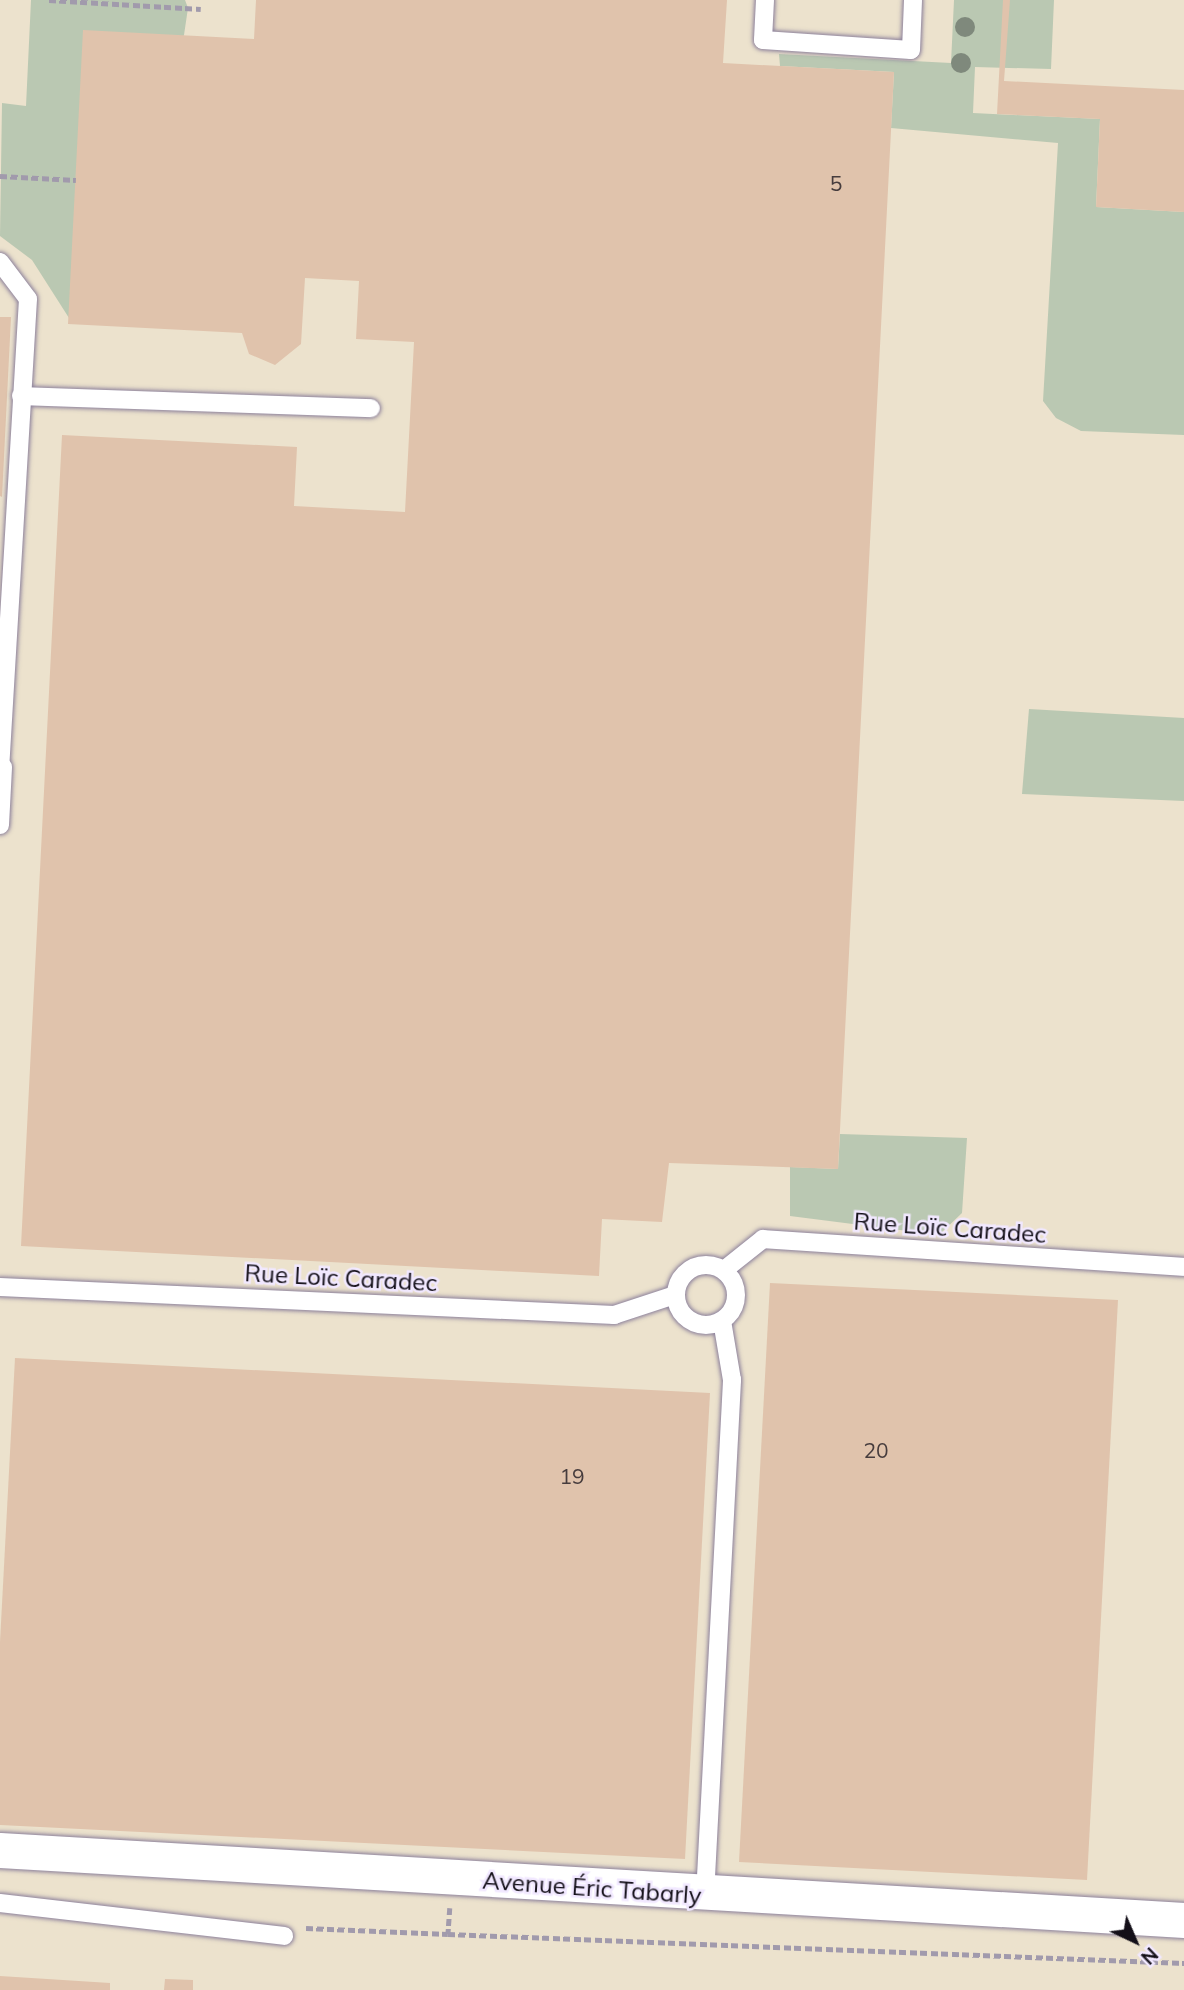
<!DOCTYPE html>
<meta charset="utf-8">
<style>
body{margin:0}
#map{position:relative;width:1184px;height:1990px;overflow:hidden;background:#f1e8ff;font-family:Mulish,sans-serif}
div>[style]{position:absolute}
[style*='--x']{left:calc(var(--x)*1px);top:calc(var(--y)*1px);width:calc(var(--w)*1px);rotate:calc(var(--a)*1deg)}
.industrial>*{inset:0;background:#ece2cd}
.green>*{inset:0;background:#bac8b2}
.building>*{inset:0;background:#e0c3ac}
.path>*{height:4.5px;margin-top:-2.25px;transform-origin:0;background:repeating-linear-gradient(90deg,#a19aac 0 7px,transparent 0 10.5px)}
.roads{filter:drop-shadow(0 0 2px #8c819b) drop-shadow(0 0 2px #8c819b)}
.service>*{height:18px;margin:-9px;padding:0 9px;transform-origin:9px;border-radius:9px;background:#fff}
.service>.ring{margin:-9px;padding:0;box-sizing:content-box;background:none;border:18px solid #fff;border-radius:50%}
.minor>*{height:35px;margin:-17.5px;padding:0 17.5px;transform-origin:17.5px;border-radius:17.5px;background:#fff}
.trees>*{width:20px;height:20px;margin:-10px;border-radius:50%;background:#7f897c}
span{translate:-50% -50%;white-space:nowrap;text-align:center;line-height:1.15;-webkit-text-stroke:5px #f1e8ff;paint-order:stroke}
.number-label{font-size:21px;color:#463c3d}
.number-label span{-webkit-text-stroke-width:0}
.street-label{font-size:24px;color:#130f18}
.north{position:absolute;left:1100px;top:1906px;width:70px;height:70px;-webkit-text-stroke:5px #f1e8ff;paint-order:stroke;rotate:136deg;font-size:19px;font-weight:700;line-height:28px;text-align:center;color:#130f18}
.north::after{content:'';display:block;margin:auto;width:24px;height:32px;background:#130f18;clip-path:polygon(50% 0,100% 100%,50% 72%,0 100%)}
</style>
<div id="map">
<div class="industrial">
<i style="clip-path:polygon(0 0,1184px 0,1184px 1990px,0 1990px)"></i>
</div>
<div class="green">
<i style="clip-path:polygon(31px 0,185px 0,188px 8px,184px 35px,69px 318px,32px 260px,0 236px,2px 103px,26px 106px)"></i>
<i style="clip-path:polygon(954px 0,1054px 0,1051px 69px,975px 67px,973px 113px,1100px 119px,1096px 207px,1184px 212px,1184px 435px,1081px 431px,1056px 418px,1043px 401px,1058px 143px,891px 128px,894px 72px,780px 66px,779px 54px,951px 63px)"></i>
<i style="clip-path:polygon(1029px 709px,1184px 718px,1184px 801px,1022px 794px)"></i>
<i style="clip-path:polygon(840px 1134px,967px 1138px,962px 1213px,939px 1235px,790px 1216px,790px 1167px,838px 1169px)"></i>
</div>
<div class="building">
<i style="clip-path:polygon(256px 0,727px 0,723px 63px,894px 72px,838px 1169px,669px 1163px,662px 1222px,602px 1219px,599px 1276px,21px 1246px,62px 435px,297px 447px,294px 506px,405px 512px,414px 342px,356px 339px,359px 281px,305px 278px,301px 344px,275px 365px,249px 354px,242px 333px,68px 324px,83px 30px,254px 39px)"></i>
<i style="clip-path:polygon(1003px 0,1010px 0,1004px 81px,1184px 90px,1184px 212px,1096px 207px,1100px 119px,997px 114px)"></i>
<i style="clip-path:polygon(0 317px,11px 317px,2px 497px,0 496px)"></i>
<i style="clip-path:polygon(770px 1283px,1118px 1300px,1087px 1880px,739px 1862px)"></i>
<i style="clip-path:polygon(15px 1358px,710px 1393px,685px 1859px,0 1825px,0 1642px)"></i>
<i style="clip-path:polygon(0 1976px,110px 1983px,110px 1990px,0 1990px)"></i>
<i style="clip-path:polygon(165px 1979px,193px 1980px,193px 1990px,164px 1990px)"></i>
</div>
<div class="path">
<i style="--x:49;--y:0;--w:152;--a:3.4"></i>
<i style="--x:0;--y:176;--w:76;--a:3"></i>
<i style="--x:450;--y:1908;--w:26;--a:94"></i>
<i style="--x:448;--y:1934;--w:737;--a:2.26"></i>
<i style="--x:306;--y:1928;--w:142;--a:2.4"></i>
</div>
<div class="roads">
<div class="service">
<i style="--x:765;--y:0;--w:40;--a:92.9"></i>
<i style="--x:763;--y:40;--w:148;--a:3.9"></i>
<i style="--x:911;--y:50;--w:50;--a:-87.7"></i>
<i style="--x:0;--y:262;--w:46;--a:52.9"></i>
<i style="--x:28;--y:299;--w:468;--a:93.4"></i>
<i style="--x:21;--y:396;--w:350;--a:2"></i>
<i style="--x:0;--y:825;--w:58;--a:-87"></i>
<i class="ring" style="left:676px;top:1265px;width:42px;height:42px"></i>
<i style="--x:724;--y:1270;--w:50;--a:-38.5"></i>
<i style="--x:763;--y:1239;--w:422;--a:3.8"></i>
<i style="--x:0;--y:1287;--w:615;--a:2.61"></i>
<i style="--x:614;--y:1315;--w:64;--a:-18.2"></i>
<i style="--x:705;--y:1896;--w:517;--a:-87"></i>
<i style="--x:732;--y:1380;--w:60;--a:-99.6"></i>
<i style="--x:0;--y:1903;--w:286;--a:6.6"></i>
</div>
<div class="minor">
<i style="--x:0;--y:1850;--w:1186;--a:3.38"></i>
</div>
</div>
<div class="trees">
<i style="left:965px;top:27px"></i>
<i style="left:961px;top:63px"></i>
</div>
<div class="number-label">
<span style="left:836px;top:183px">5</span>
<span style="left:876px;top:1450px">20</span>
<span style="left:572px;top:1476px">19</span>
</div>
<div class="street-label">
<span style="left:950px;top:1228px;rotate:4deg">Rue Loïc Caradec</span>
<span style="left:341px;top:1278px;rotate:3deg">Rue Loïc Caradec</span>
<span style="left:592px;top:1888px;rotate:4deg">Avenue Éric Tabarly</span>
</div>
<div class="north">N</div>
</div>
